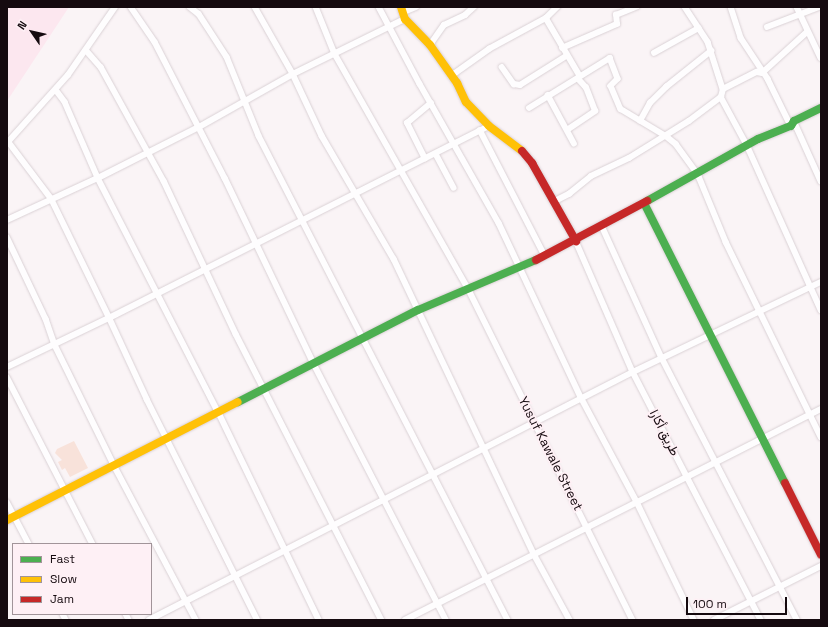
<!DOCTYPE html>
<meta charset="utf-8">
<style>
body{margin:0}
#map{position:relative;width:828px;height:627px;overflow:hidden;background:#faf4f6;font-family:"Space Grotesk",Vazirmatn,sans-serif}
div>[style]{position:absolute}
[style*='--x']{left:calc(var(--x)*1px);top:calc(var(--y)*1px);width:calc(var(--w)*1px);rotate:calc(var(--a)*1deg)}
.built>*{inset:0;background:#fce7ef}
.green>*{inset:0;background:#f8e2da}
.roads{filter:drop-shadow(0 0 1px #dad1d5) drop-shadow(0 0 1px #dad1d5)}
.street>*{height:5.5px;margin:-2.75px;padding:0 2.75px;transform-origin:2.75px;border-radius:2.75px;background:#fefdfe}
.fast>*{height:8px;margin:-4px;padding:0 4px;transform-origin:4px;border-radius:4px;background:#4caf50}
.slow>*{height:8px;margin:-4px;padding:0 4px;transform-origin:4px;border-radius:4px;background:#ffc107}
.jam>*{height:8px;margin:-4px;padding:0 4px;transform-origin:4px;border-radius:4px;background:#c62828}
span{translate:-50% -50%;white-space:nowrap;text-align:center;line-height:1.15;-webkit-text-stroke:3.5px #fef0f5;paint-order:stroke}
.street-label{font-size:13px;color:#150a0f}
.frame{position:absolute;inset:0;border:8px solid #150a0f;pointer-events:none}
.legend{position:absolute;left:12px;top:543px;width:140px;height:72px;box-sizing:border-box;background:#fef0f5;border:1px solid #a19499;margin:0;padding:5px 7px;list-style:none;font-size:12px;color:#150a0f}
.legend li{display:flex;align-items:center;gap:8px;height:20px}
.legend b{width:20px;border:1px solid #a19499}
.north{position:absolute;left:12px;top:12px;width:40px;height:40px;-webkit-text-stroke:3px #fef0f5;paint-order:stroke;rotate:304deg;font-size:11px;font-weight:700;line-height:16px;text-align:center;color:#150a0f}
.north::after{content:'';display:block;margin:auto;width:14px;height:18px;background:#150a0f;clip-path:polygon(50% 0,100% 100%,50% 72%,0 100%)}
.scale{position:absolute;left:686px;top:597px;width:101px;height:18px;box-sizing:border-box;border:2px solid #150a0f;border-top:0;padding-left:5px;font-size:12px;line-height:14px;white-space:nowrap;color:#150a0f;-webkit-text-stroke:3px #fef0f5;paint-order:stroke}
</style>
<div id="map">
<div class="built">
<i style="clip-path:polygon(7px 7px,69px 7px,7px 101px)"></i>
</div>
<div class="green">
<i style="clip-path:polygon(74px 441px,88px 468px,70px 477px,65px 468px,62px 470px,58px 462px,62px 460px,55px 453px,57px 449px)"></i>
</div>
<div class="roads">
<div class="street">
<i style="--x:131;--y:7;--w:42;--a:55.6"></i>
<i style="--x:155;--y:42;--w:153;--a:62.8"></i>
<i style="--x:225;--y:178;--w:206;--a:64.4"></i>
<i style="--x:314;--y:364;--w:288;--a:62.7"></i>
<i style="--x:190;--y:7;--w:11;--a:38"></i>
<i style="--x:199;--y:14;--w:51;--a:56.9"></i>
<i style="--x:227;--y:57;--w:85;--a:67.9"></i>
<i style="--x:259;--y:136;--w:544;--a:62.78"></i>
<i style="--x:255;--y:7;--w:77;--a:60.4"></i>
<i style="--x:293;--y:74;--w:68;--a:64.9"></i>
<i style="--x:322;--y:136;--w:143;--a:59.7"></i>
<i style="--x:394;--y:259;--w:327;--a:64.6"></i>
<i style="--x:534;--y:554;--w:75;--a:61.4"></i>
<i style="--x:316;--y:7;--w:51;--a:68"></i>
<i style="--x:335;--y:54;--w:269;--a:60.4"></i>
<i style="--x:468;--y:288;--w:371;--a:63.6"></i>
<i style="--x:379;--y:7;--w:87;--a:62"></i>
<i style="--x:420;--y:84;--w:160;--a:60.4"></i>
<i style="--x:499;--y:223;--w:195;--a:64.8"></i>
<i style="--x:582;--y:399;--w:117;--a:61.9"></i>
<i style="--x:637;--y:502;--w:131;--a:64.2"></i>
<i style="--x:685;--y:7;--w:42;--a:56.7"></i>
<i style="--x:708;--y:42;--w:49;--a:72.3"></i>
<i style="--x:731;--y:7;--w:33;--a:72"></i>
<i style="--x:741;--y:38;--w:49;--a:56.6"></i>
<i style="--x:768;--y:79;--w:52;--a:63.9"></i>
<i style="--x:797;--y:7;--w:56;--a:64.8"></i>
<i style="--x:404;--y:12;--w:13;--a:-23"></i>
<i style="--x:546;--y:18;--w:67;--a:59.6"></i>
<i style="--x:767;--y:27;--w:56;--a:-21"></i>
<i style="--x:430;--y:45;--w:24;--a:-55"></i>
<i style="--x:444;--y:25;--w:23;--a:-25"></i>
<i style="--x:465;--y:15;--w:12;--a:-42"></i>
<i style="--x:562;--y:48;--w:60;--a:-23.6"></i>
<i style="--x:617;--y:24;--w:9;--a:-96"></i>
<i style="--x:616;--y:15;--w:22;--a:-22"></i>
<i style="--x:86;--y:50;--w:23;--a:49"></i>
<i style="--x:101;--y:67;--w:130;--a:61.1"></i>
<i style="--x:164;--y:181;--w:169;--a:64.8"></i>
<i style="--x:236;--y:334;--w:321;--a:63"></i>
<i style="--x:654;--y:53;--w:51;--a:-29.1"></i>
<i style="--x:502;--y:67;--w:21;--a:55"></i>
<i style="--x:514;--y:84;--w:6;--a:9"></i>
<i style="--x:520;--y:85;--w:54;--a:-32.2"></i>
<i style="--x:451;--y:76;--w:47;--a:-35.4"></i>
<i style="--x:489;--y:49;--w:65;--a:-28.5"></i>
<i style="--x:546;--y:18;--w:16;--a:-45"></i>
<i style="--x:56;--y:90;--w:15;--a:53"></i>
<i style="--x:65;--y:102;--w:83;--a:66.5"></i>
<i style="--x:98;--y:178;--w:264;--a:62.8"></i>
<i style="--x:219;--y:413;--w:230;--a:64.2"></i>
<i style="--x:548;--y:95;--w:55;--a:61.6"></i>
<i style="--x:721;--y:97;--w:55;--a:61.6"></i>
<i style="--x:747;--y:145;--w:181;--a:65.8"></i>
<i style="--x:529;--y:108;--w:95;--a:-31.7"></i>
<i style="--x:610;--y:58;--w:22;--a:69"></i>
<i style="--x:618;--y:79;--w:10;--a:135"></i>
<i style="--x:611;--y:86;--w:25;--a:67"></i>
<i style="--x:621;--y:109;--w:52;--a:31"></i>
<i style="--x:666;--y:136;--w:13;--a:39"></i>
<i style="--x:676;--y:144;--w:37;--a:54"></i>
<i style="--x:698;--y:174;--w:74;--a:67.6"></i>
<i style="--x:726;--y:242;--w:217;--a:64"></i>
<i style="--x:640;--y:121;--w:21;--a:-61"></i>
<i style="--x:650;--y:103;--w:23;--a:-45"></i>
<i style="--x:666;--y:87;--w:58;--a:-38.7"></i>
<i style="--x:794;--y:121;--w:66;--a:65.8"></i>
<i style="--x:480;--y:130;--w:142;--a:62.7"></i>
<i style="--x:567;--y:130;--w:34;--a:-34"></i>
<i style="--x:595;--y:111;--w:25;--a:-111"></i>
<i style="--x:586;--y:88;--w:12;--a:-132"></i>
<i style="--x:7;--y:143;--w:91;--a:-48.1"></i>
<i style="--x:68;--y:75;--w:83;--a:-55.3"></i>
<i style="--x:436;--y:154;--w:38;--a:62"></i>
<i style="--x:425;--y:159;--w:40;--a:-116.6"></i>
<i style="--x:407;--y:123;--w:31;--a:-40"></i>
<i style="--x:555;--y:201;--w:16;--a:-27"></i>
<i style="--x:569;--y:194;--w:28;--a:-39"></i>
<i style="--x:591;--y:176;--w:42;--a:-25.3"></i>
<i style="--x:629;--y:158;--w:70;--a:-31.7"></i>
<i style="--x:689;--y:121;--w:40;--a:-37"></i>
<i style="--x:721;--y:97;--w:8;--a:-76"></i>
<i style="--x:723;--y:89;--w:38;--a:-27"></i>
<i style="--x:757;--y:72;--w:5;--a:11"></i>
<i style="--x:762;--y:73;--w:61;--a:-42.3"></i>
<i style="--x:7;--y:220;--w:100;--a:-24.8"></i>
<i style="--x:98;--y:178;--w:113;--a:-26.8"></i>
<i style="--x:199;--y:127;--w:108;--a:-29.4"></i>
<i style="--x:293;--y:74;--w:125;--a:-26.2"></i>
<i style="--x:602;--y:226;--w:145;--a:65.6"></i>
<i style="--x:662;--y:358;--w:295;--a:62.7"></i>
<i style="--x:7;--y:237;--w:91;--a:64.6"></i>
<i style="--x:46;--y:319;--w:28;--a:71"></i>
<i style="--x:55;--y:345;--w:134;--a:63.8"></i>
<i style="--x:114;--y:465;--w:175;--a:62.1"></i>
<i style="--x:576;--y:241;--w:143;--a:66.5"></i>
<i style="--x:633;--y:372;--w:279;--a:62.7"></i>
<i style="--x:7;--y:367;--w:113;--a:-25.7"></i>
<i style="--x:109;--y:318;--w:132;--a:-116"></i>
<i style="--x:51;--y:199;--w:71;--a:-127"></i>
<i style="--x:7;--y:377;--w:188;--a:62.8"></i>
<i style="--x:7;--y:502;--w:47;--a:62.4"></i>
<i style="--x:63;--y:614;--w:7;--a:63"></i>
<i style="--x:126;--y:614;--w:7;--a:63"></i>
<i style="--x:149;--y:620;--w:544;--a:-27.13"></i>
<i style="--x:633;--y:372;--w:208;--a:-25.6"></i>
<i style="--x:257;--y:620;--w:246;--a:-116.6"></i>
<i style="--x:147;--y:400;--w:90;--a:-114.9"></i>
<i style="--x:109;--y:318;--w:426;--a:-26.8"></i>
<i style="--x:405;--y:620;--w:466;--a:-26.9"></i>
<i style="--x:714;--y:620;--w:120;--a:-26.8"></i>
</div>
<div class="fast">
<i style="--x:647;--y:201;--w:127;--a:-29.2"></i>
<i style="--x:758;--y:139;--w:35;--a:-22"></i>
<i style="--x:791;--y:126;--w:6;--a:-59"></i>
<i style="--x:794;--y:121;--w:30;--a:-26"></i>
<i style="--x:644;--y:203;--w:313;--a:63.3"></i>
<i style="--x:238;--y:402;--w:202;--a:-27.1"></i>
<i style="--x:418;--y:310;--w:128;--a:-23"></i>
</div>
<div class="slow">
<i style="--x:401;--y:7;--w:13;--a:72"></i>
<i style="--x:405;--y:19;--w:36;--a:46"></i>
<i style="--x:430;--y:45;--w:47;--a:54.6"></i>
<i style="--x:457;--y:83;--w:21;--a:65"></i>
<i style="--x:466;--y:102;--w:33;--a:46"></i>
<i style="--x:489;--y:126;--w:41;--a:37.1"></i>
<i style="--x:7;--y:520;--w:259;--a:-27.1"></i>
</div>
<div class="jam">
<i style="--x:522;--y:151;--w:16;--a:50"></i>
<i style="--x:532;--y:163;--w:90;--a:60.6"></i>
<i style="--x:536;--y:260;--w:126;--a:-28"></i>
<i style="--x:785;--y:483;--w:80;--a:63.4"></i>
</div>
</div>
<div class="street-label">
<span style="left:664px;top:433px;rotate:63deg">طريق أكارا</span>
<span style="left:550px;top:454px;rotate:63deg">Yusuf Kawale Street</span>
</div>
<div class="frame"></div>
<ul class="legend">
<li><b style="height:5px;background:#4caf50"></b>Fast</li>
<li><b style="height:5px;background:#ffc107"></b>Slow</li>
<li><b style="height:5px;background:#c62828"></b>Jam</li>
</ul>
<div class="north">N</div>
<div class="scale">100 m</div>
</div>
